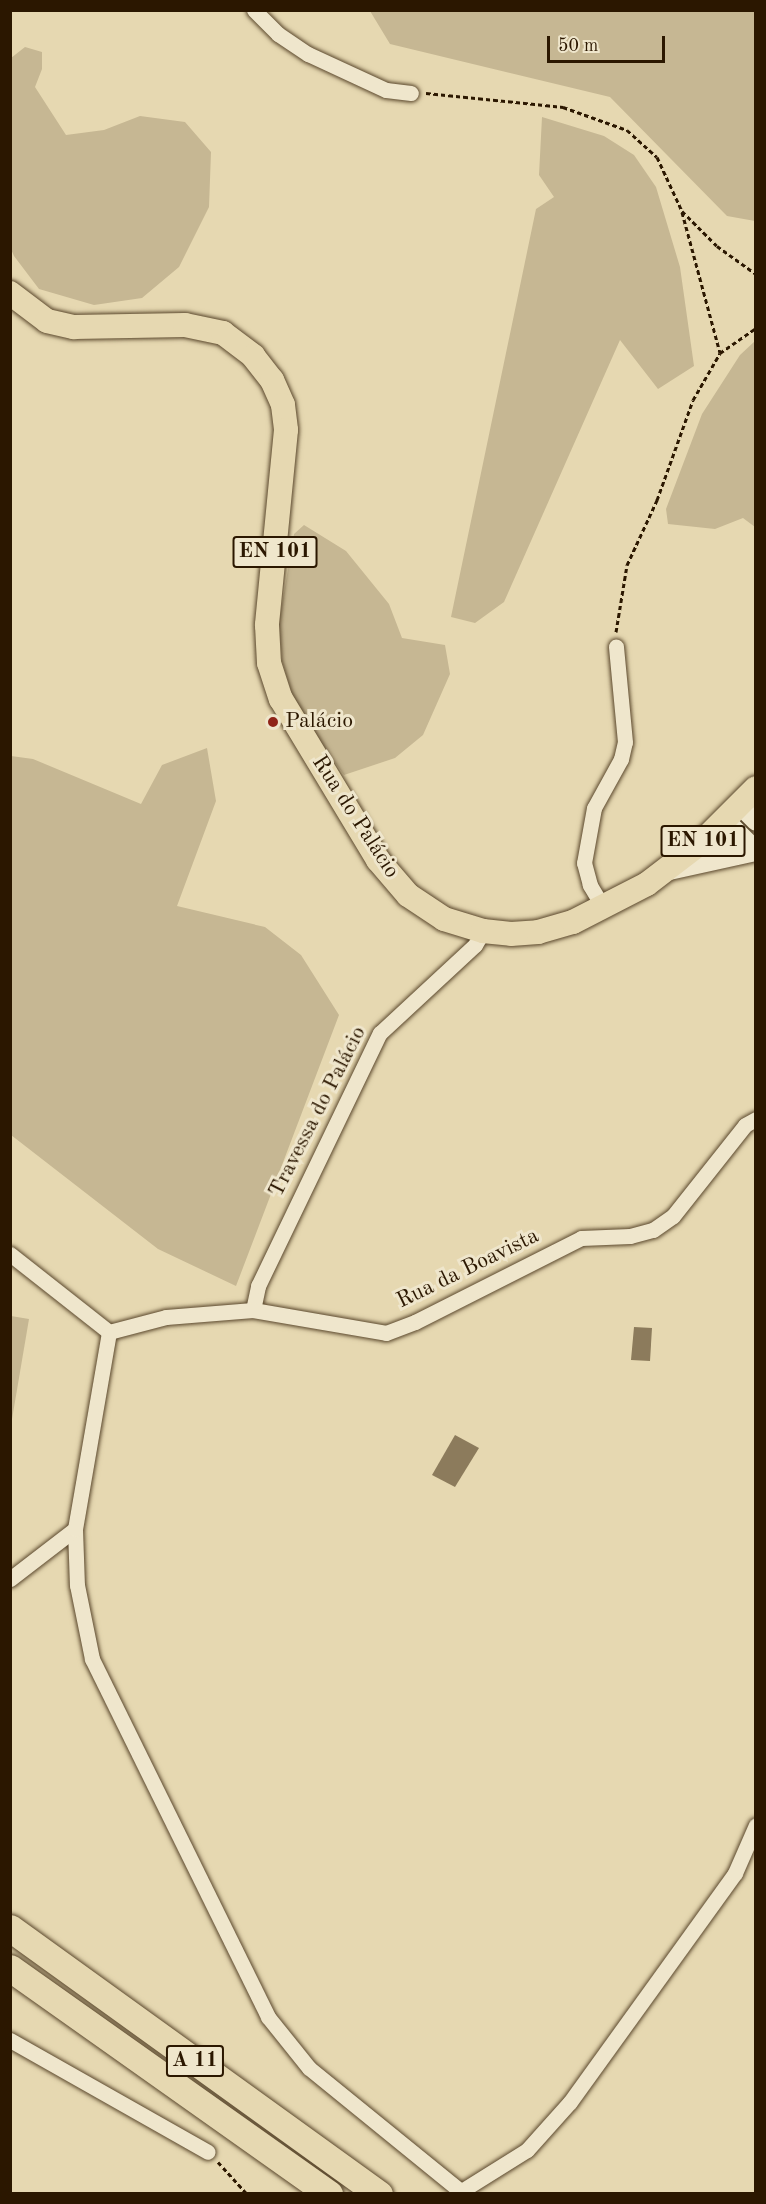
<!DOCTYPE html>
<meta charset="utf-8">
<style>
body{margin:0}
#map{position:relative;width:766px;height:2204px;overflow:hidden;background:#e6d8b1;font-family:"Old Standard TT",serif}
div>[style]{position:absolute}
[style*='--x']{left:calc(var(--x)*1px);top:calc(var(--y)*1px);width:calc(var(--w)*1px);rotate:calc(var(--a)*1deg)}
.green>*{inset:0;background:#c6b793}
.building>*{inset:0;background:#8c7b5c}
.path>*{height:3px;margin-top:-1.5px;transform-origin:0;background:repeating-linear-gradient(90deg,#2b1700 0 4.5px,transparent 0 7.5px)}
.roads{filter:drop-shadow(0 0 2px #5a472c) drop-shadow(0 0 2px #5a472c)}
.minor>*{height:15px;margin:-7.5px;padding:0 7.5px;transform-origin:7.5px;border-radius:7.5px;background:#efe6cc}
.tertiary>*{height:18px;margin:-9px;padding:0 9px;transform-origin:9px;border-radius:9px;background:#efe6cc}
.primary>*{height:24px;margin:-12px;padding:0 12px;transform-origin:12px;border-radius:12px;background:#e6d8b1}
.motorway>*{height:27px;margin:-13.5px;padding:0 13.5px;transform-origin:13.5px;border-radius:13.5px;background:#e6d8b1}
.dots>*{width:16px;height:16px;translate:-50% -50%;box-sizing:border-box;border:3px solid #efe6cc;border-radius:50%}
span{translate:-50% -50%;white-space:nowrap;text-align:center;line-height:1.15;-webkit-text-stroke:6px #efe6cc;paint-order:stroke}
.shield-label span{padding:2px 4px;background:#efe6cc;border:2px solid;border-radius:4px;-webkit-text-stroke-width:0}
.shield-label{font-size:21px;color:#2b1700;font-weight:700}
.poi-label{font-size:22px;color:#2b1700}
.left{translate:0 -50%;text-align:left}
.street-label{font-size:22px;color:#2b1700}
.frame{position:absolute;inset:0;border:12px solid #2b1700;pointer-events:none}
.scale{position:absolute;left:547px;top:36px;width:118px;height:27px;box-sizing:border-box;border:3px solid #2b1700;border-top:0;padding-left:8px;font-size:18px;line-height:21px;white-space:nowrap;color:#2b1700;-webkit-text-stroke:4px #efe6cc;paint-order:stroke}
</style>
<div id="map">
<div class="green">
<i style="clip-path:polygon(370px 11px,755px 11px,755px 221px,727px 216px,610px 97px,390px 44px)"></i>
<i style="clip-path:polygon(25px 47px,42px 52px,42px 69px,35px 87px,66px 135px,104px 130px,140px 116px,185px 122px,211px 152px,209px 207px,179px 267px,142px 298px,94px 305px,39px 289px,14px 256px,10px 247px,11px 58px)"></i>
<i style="clip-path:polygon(542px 117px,604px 136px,634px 155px,656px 187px,680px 267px,694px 366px,658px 389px,620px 340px,504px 602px,475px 623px,451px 617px,536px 209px,554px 197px,539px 175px)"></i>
<i style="clip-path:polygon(755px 341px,755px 527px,743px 518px,715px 529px,668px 524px,666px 509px,702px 414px,740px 355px)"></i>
<i style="clip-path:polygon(304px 525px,346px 551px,389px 604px,402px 638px,445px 645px,450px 674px,423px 735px,395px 758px,344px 775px,296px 707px,282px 661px,279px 622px,294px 534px)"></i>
<i style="clip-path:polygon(207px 748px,216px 801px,177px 906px,265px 927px,301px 955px,339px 1015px,236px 1286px,158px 1249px,11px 1135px,11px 756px,33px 759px,141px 804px,162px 765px)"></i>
<i style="clip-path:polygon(11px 1316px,29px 1319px,11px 1425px,10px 1316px)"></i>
</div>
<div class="building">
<i style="clip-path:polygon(634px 1327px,652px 1328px,650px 1361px,631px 1360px)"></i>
<i style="clip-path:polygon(455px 1435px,479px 1448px,455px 1487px,432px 1475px)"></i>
</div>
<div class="path">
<i style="--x:426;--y:93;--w:138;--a:5.8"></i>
<i style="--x:563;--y:107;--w:68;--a:19.8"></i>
<i style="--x:627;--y:130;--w:40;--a:42"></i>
<i style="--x:657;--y:157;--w:60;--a:65.2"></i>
<i style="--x:682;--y:211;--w:49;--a:45"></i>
<i style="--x:717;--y:246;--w:48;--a:35.7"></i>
<i style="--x:682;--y:212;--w:146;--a:74.9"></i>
<i style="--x:616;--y:632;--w:68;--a:-80.7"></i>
<i style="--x:627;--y:565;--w:72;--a:-65.2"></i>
<i style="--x:657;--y:500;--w:106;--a:-70.2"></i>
<i style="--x:693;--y:400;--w:54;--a:-60.1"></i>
<i style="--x:720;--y:353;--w:44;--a:-34.8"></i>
<i style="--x:218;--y:2162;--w:43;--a:47.8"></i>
</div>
<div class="roads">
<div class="minor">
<i style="--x:254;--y:10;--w:34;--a:45"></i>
<i style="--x:278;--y:34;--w:36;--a:34"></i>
<i style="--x:308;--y:54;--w:86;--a:24.8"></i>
<i style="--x:386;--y:90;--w:25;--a:7"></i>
<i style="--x:603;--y:907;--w:26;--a:-121"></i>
<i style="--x:590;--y:885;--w:23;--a:-105"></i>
<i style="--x:584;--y:863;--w:56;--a:-79.7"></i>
<i style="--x:594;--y:808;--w:56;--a:-61.1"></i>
<i style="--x:621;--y:759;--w:17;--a:-77"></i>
<i style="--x:625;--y:742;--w:96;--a:-95.4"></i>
<i style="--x:10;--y:1254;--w:126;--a:38.2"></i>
<i style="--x:253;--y:1310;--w:25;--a:-78"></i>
<i style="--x:258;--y:1286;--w:281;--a:-64.3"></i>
<i style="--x:380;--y:1033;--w:129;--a:-42.8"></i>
<i style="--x:475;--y:945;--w:16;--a:-60"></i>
<i style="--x:75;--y:1529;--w:56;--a:88"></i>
<i style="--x:77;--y:1585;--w:76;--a:78.5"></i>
<i style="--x:92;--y:1659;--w:399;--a:63.8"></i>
<i style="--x:268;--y:2017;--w:65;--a:51.2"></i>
<i style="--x:309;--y:2068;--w:200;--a:39.1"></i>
<i style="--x:10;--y:1579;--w:82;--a:-37.6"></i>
<i style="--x:75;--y:1529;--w:200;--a:-80.2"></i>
<i style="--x:109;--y:1332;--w:59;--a:-14.7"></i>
<i style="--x:166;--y:1317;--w:87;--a:-4.6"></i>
<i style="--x:253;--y:1310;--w:135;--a:9.8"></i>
<i style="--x:386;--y:1333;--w:31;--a:-21"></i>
<i style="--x:415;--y:1322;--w:186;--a:-26.8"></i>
<i style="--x:581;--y:1238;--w:49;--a:-2.3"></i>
<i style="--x:630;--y:1236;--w:24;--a:-15"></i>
<i style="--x:653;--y:1230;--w:24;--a:-35"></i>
<i style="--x:673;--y:1216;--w:116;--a:-51.6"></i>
<i style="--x:745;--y:1125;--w:13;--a:-29"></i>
<i style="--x:10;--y:2040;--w:227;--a:29.5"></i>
<i style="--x:463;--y:2190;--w:75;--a:-32"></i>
<i style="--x:527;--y:2150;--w:64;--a:-48.1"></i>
<i style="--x:570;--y:2102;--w:282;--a:-54.2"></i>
<i style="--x:735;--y:1873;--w:52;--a:-66.4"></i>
</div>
<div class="tertiary">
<i style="--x:738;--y:804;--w:25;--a:45"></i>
<i style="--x:725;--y:819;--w:44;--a:45"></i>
<i style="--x:665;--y:872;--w:93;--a:-12.4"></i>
</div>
<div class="primary">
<i style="--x:10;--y:293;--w:46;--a:37.1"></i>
<i style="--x:47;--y:321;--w:28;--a:13"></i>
<i style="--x:74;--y:327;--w:111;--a:-1"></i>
<i style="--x:185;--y:325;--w:39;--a:12"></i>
<i style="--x:223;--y:333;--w:38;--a:37"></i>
<i style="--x:253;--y:356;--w:31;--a:52"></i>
<i style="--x:272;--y:380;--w:27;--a:66"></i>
<i style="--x:283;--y:405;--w:25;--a:83"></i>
<i style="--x:286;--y:430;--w:196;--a:95.6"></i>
<i style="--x:267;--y:625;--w:38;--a:87"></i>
<i style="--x:269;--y:663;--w:38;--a:72"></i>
<i style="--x:281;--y:699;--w:188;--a:58.9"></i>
<i style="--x:378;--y:860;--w:46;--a:49.4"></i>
<i style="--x:408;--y:895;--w:43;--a:33.7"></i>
<i style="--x:444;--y:919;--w:41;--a:17.1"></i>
<i style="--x:483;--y:931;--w:28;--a:6"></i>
<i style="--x:511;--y:934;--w:27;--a:-4"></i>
<i style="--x:538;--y:932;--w:36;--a:-16"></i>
<i style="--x:573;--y:922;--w:83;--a:-27.2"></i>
<i style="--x:647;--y:884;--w:69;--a:-37.4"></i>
<i style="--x:702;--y:842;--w:76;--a:-45"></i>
</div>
<div class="motorway">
<i style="--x:10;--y:1928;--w:455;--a:35.8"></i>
<i style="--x:10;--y:1968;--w:391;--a:35.3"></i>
</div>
</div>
<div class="dots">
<i style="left:273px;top:722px;background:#8f2418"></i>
</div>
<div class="shield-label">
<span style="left:275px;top:552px">EN 101</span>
<span style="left:703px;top:841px">EN 101</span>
<span style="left:195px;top:2061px">A 11</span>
</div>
<div class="poi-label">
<span class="left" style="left:285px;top:722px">Palácio</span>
</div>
<div class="street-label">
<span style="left:355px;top:817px;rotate:57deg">Rua do Palácio</span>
<span style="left:318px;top:1112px;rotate:-63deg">Travessa do Palácio</span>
<span style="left:468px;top:1269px;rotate:-26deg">Rua da Boavista</span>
</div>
<div class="frame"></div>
<div class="scale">50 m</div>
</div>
